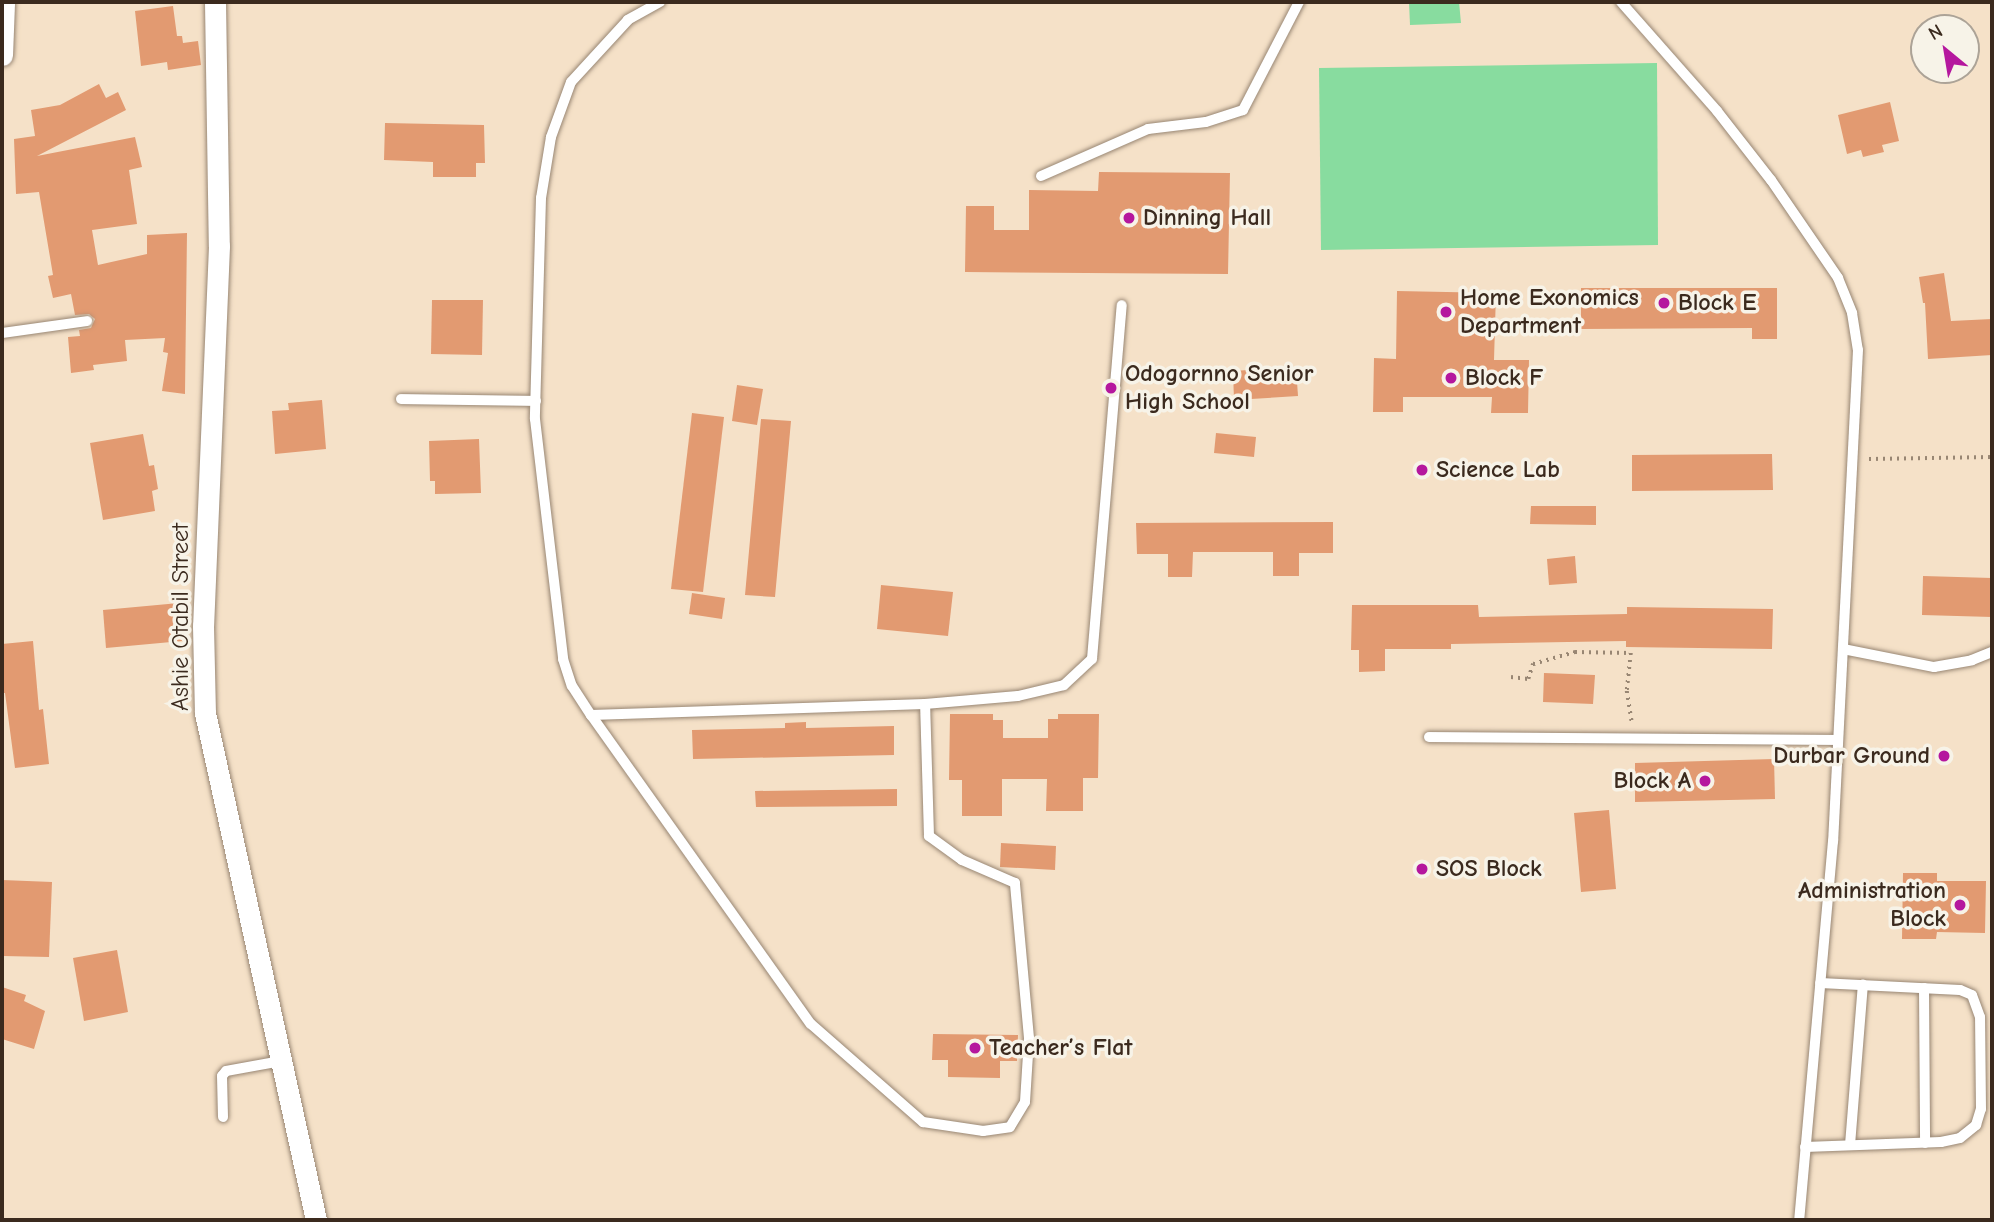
<!DOCTYPE html>
<meta charset="utf-8">
<style>
body{margin:0}
#map{position:relative;width:1994px;height:1222px;overflow:hidden;background:#f5e1c8;font-family:"Comic Neue",sans-serif}
div>[style]{position:absolute}
[style*='--x']{left:calc(var(--x)*1px);top:calc(var(--y)*1px);width:calc(var(--w)*1px);rotate:calc(var(--a)*1deg)}
.green>*{inset:0;background:#88dc9f}
.building>*{inset:0;background:#e29a71}
.path>*{height:3.5px;margin-top:-1.75px;transform-origin:0;background:repeating-linear-gradient(90deg,#988673 0 2px,transparent 0 7px)}
.roads{filter:drop-shadow(0 0 2px #988673) drop-shadow(0 0 2px #988673)}
.service>*{height:10px;margin:-5px;padding:0 5px;transform-origin:5px;border-radius:5px;background:#fff}
.minor>*{height:21px;margin:-10.5px;padding:0 10.5px;transform-origin:10.5px;border-radius:10.5px;background:#fff}
.dots>*{width:19px;height:19px;translate:-50% -50%;box-sizing:border-box;border:4px solid #f7f3e8;border-radius:50%}
span{translate:-50% -50%;white-space:nowrap;text-align:center;line-height:1.15;-webkit-text-stroke:7px #f7f3e8;paint-order:stroke}
.poi-label{font-size:24px;color:#3b2a1e;font-weight:700}
.left{translate:0 -50%;text-align:left}
.right{translate:-100% -50%;text-align:right}
.street-label{font-size:24px;color:#3b2a1e}
.frame{position:absolute;inset:0;border:4px solid #3b2a1e;pointer-events:none}
.north{position:absolute;left:1910px;top:14px;width:70px;height:70px;box-sizing:border-box;background:#f7f3e8;border:2px solid #aca397;border-radius:50%;rotate:330deg;font-size:19px;font-weight:700;line-height:28px;text-align:center;color:#3b2a1e}
.north::after{content:'';display:block;margin:auto;width:24px;height:32px;background:#b5179e;clip-path:polygon(50% 0,100% 100%,50% 72%,0 100%)}
</style>
<div id="map">
<div class="green">
<i style="clip-path:polygon(1409px 2px,1459px 2px,1461px 23px,1410px 25px)"></i>
<i style="clip-path:polygon(1657px 63px,1658px 245px,1321px 250px,1319px 68px)"></i>
</div>
<div class="building">
<i style="clip-path:polygon(173px 6px,177px 36px,182px 36px,183px 43px,198px 41px,201px 65px,168px 70px,167px 62px,141px 66px,135px 11px)"></i>
<i style="clip-path:polygon(99px 84px,106px 98px,118px 92px,126px 110px,37px 156px,135px 137px,142px 167px,129px 170px,137px 224px,92px 230px,98px 265px,147px 254px,147px 235px,187px 233px,185px 394px,162px 391px,168px 353px,163px 352px,165px 338px,125px 340px,127px 361px,93px 365px,94px 370px,71px 373px,68px 337px,80px 336px,79px 330px,91px 328px,95px 319px,89px 314px,75px 315px,71px 294px,53px 298px,48px 276px,53px 275px,39px 192px,16px 194px,14px 139px,35px 136px,31px 110px,60px 105px)"></i>
<i style="clip-path:polygon(1890px 102px,1899px 141px,1882px 145px,1884px 152px,1863px 157px,1861px 150px,1847px 154px,1838px 115px)"></i>
<i style="clip-path:polygon(385px 123px,484px 125px,485px 163px,476px 163px,476px 177px,433px 177px,433px 162px,384px 160px)"></i>
<i style="clip-path:polygon(1099px 172px,1230px 173px,1228px 274px,965px 272px,966px 206px,994px 206px,994px 230px,1029px 230px,1029px 190px,1098px 191px)"></i>
<i style="clip-path:polygon(1944px 273px,1951px 321px,1992px 319px,1992px 355px,1928px 359px,1925px 303px,1923px 303px,1919px 277px)"></i>
<i style="clip-path:polygon(1581px 288px,1777px 288px,1777px 339px,1752px 339px,1752px 328px,1581px 329px)"></i>
<i style="clip-path:polygon(1397px 291px,1496px 293px,1494px 360px,1529px 360px,1528px 413px,1491px 413px,1492px 397px,1403px 397px,1403px 412px,1373px 412px,1374px 358px,1396px 359px)"></i>
<i style="clip-path:polygon(432px 300px,483px 300px,482px 355px,431px 354px)"></i>
<i style="clip-path:polygon(1296px 367px,1298px 396px,1234px 400px,1233px 371px)"></i>
<i style="clip-path:polygon(737px 385px,763px 389px,757px 425px,732px 421px)"></i>
<i style="clip-path:polygon(322px 400px,326px 449px,275px 454px,272px 411px,289px 410px,288px 403px)"></i>
<i style="clip-path:polygon(692px 413px,724px 417px,703px 592px,671px 589px)"></i>
<i style="clip-path:polygon(761px 419px,791px 421px,775px 597px,745px 595px)"></i>
<i style="clip-path:polygon(1216px 433px,1256px 437px,1254px 457px,1214px 453px)"></i>
<i style="clip-path:polygon(143px 434px,149px 466px,154px 465px,158px 489px,152px 491px,155px 511px,103px 520px,90px 443px)"></i>
<i style="clip-path:polygon(479px 439px,481px 493px,435px 494px,435px 481px,430px 481px,429px 441px)"></i>
<i style="clip-path:polygon(1772px 454px,1773px 490px,1632px 491px,1632px 455px)"></i>
<i style="clip-path:polygon(1531px 506px,1596px 506px,1596px 525px,1530px 524px)"></i>
<i style="clip-path:polygon(1333px 522px,1333px 553px,1299px 553px,1299px 576px,1273px 576px,1273px 552px,1193px 552px,1192px 577px,1168px 577px,1168px 554px,1137px 554px,1136px 523px)"></i>
<i style="clip-path:polygon(1575px 556px,1577px 583px,1549px 585px,1547px 559px)"></i>
<i style="clip-path:polygon(1923px 576px,1992px 578px,1992px 617px,1922px 615px)"></i>
<i style="clip-path:polygon(881px 585px,953px 592px,948px 636px,877px 629px)"></i>
<i style="clip-path:polygon(692px 593px,725px 598px,722px 619px,689px 614px)"></i>
<i style="clip-path:polygon(179px 603px,182px 641px,106px 648px,103px 610px)"></i>
<i style="clip-path:polygon(1352px 605px,1478px 605px,1479px 617px,1627px 614px,1627px 607px,1773px 609px,1772px 649px,1626px 647px,1626px 641px,1451px 644px,1451px 649px,1385px 649px,1385px 671px,1359px 672px,1359px 650px,1351px 650px)"></i>
<i style="clip-path:polygon(33px 641px,39px 710px,43px 709px,49px 764px,15px 768px,5px 693px,2px 693px,2px 644px)"></i>
<i style="clip-path:polygon(1544px 673px,1595px 675px,1593px 704px,1543px 702px)"></i>
<i style="clip-path:polygon(950px 714px,993px 714px,993px 720px,1003px 720px,1003px 738px,1048px 738px,1048px 719px,1058px 719px,1058px 714px,1099px 714px,1098px 778px,1083px 778px,1083px 811px,1046px 811px,1047px 779px,1002px 779px,1002px 816px,962px 816px,962px 780px,949px 780px)"></i>
<i style="clip-path:polygon(806px 722px,806px 728px,894px 726px,894px 755px,693px 759px,692px 730px,785px 728px,785px 723px)"></i>
<i style="clip-path:polygon(1774px 759px,1775px 799px,1635px 802px,1635px 763px)"></i>
<i style="clip-path:polygon(897px 789px,897px 806px,756px 807px,755px 791px)"></i>
<i style="clip-path:polygon(1609px 810px,1616px 889px,1581px 892px,1574px 813px)"></i>
<i style="clip-path:polygon(1001px 843px,1056px 846px,1055px 870px,1000px 867px)"></i>
<i style="clip-path:polygon(1903px 873px,1937px 873px,1937px 881px,1986px 881px,1985px 933px,1937px 932px,1936px 939px,1902px 939px)"></i>
<i style="clip-path:polygon(2px 880px,52px 882px,49px 957px,3px 956px)"></i>
<i style="clip-path:polygon(117px 950px,128px 1012px,84px 1021px,73px 958px)"></i>
<i style="clip-path:polygon(2px 987px,26px 995px,24px 1001px,45px 1011px,34px 1049px,2px 1039px)"></i>
<i style="clip-path:polygon(933px 1034px,1018px 1035px,1017px 1061px,1000px 1061px,1000px 1078px,948px 1077px,948px 1060px,932px 1060px)"></i>
</div>
<div class="path">
<i style="--x:1869;--y:459;--w:123;--a:-0.9"></i>
<i style="--x:1511;--y:677;--w:17;--a:7"></i>
<i style="--x:1528;--y:679;--w:16;--a:-72"></i>
<i style="--x:1533;--y:664;--w:44;--a:-15.9"></i>
<i style="--x:1575;--y:652;--w:56;--a:1"></i>
<i style="--x:1631;--y:653;--w:38;--a:96"></i>
<i style="--x:1627;--y:691;--w:33;--a:81"></i>
</div>
<div class="roads">
<div class="service">
<i style="--x:660;--y:2;--w:37;--a:151"></i>
<i style="--x:628;--y:20;--w:84;--a:132.6"></i>
<i style="--x:571;--y:82;--w:59;--a:110"></i>
<i style="--x:551;--y:137;--w:62;--a:99.3"></i>
<i style="--x:541;--y:198;--w:221;--a:91.6"></i>
<i style="--x:535;--y:419;--w:242;--a:83.3"></i>
<i style="--x:563;--y:659;--w:28;--a:72"></i>
<i style="--x:572;--y:686;--w:35;--a:57"></i>
<i style="--x:591;--y:715;--w:379;--a:54.6"></i>
<i style="--x:811;--y:1024;--w:149;--a:41.2"></i>
<i style="--x:923;--y:1122;--w:61;--a:8.5"></i>
<i style="--x:983;--y:1131;--w:27;--a:-8"></i>
<i style="--x:1010;--y:1127;--w:29;--a:-59"></i>
<i style="--x:1025;--y:1102;--w:64;--a:-86.4"></i>
<i style="--x:1029;--y:1038;--w:156;--a:-95.2"></i>
<i style="--x:1015;--y:883;--w:58;--a:-156.5"></i>
<i style="--x:962;--y:860;--w:41;--a:-144"></i>
<i style="--x:929;--y:836;--w:132;--a:-91.7"></i>
<i style="--x:1621;--y:2;--w:145;--a:48.6"></i>
<i style="--x:1717;--y:111;--w:88;--a:52"></i>
<i style="--x:1771;--y:180;--w:119;--a:55.6"></i>
<i style="--x:1838;--y:278;--w:38;--a:68"></i>
<i style="--x:1852;--y:313;--w:37;--a:81"></i>
<i style="--x:1858;--y:350;--w:492;--a:92.9"></i>
<i style="--x:1833;--y:841;--w:381;--a:95.1"></i>
<i style="--x:1041;--y:176;--w:117;--a:-23.7"></i>
<i style="--x:1148;--y:129;--w:58;--a:-6.9"></i>
<i style="--x:1206;--y:122;--w:39;--a:-18"></i>
<i style="--x:1243;--y:110;--w:122;--a:-62.6"></i>
<i style="--x:2;--y:333;--w:86;--a:-8"></i>
<i style="--x:401;--y:399;--w:135;--a:0.8"></i>
<i style="--x:1843;--y:649;--w:93;--a:11.2"></i>
<i style="--x:1934;--y:667;--w:39;--a:-10"></i>
<i style="--x:1972;--y:660;--w:22;--a:-22"></i>
<i style="--x:591;--y:715;--w:334;--a:-1.9"></i>
<i style="--x:925;--y:704;--w:93;--a:-4.9"></i>
<i style="--x:1018;--y:696;--w:47;--a:-13.4"></i>
<i style="--x:1064;--y:685;--w:38;--a:-43"></i>
<i style="--x:1092;--y:659;--w:355;--a:-85.2"></i>
<i style="--x:1429;--y:737;--w:409;--a:0.4"></i>
<i style="--x:1924;--y:988;--w:155;--a:89.6"></i>
<i style="--x:223;--y:1117;--w:41;--a:-91.4"></i>
<i style="--x:222;--y:1076;--w:6;--a:-51"></i>
<i style="--x:226;--y:1071;--w:56;--a:-10.3"></i>
<i style="--x:1850;--y:1145;--w:161;--a:-85.4"></i>
<i style="--x:1805;--y:1147;--w:136;--a:-2.1"></i>
<i style="--x:1941;--y:1142;--w:19;--a:-12"></i>
<i style="--x:1960;--y:1138;--w:21;--a:-39"></i>
<i style="--x:1976;--y:1125;--w:17;--a:-73"></i>
<i style="--x:1981;--y:1109;--w:92;--a:-90.6"></i>
<i style="--x:1980;--y:1017;--w:23;--a:-110"></i>
<i style="--x:1972;--y:995;--w:13;--a:-157"></i>
<i style="--x:1960;--y:990;--w:140;--a:-177.1"></i>
</div>
<div class="minor">
<i style="--x:215;--y:2;--w:244;--a:89.1"></i>
<i style="--x:219;--y:246;--w:380;--a:92.4"></i>
<i style="--x:203;--y:626;--w:87;--a:88.7"></i>
<i style="--x:205;--y:713;--w:519;--a:77.65"></i>
<i style="--x:2;--y:55;--w:53;--a:-87.8"></i>
</div>
</div>
<div class="dots">
<i style="left:1129px;top:218px;background:#b5179e"></i>
<i style="left:1664px;top:303px;background:#b5179e"></i>
<i style="left:1446px;top:312px;background:#b5179e"></i>
<i style="left:1451px;top:378px;background:#b5179e"></i>
<i style="left:1111px;top:388px;background:#b5179e"></i>
<i style="left:1422px;top:470px;background:#b5179e"></i>
<i style="left:1944px;top:756px;background:#b5179e"></i>
<i style="left:1705px;top:781px;background:#b5179e"></i>
<i style="left:1422px;top:869px;background:#b5179e"></i>
<i style="left:1960px;top:905px;background:#b5179e"></i>
<i style="left:975px;top:1048px;background:#b5179e"></i>
</div>
<div class="poi-label">
<span class="left" style="left:1143px;top:218px">Dinning Hall</span>
<span class="left" style="left:1460px;top:312px">Home Exonomics<br>Department</span>
<span class="left" style="left:1678px;top:303px">Block E</span>
<span class="left" style="left:1125px;top:388px">Odogornno Senior<br>High School</span>
<span class="left" style="left:1465px;top:378px">Block F</span>
<span class="left" style="left:1436px;top:470px">Science Lab</span>
<span class="right" style="left:1930px;top:756px">Durbar Ground</span>
<span class="right" style="left:1691px;top:781px">Block A</span>
<span class="left" style="left:1436px;top:869px">SOS Block</span>
<span class="right" style="left:1946px;top:905px">Administration<br>Block</span>
<span class="left" style="left:989px;top:1048px">Teacher’s Flat</span>
</div>
<div class="street-label">
<span style="left:181px;top:617px;rotate:-90deg">Ashie Otabil Street</span>
</div>
<div class="frame"></div>
<div class="north">N</div>
</div>
